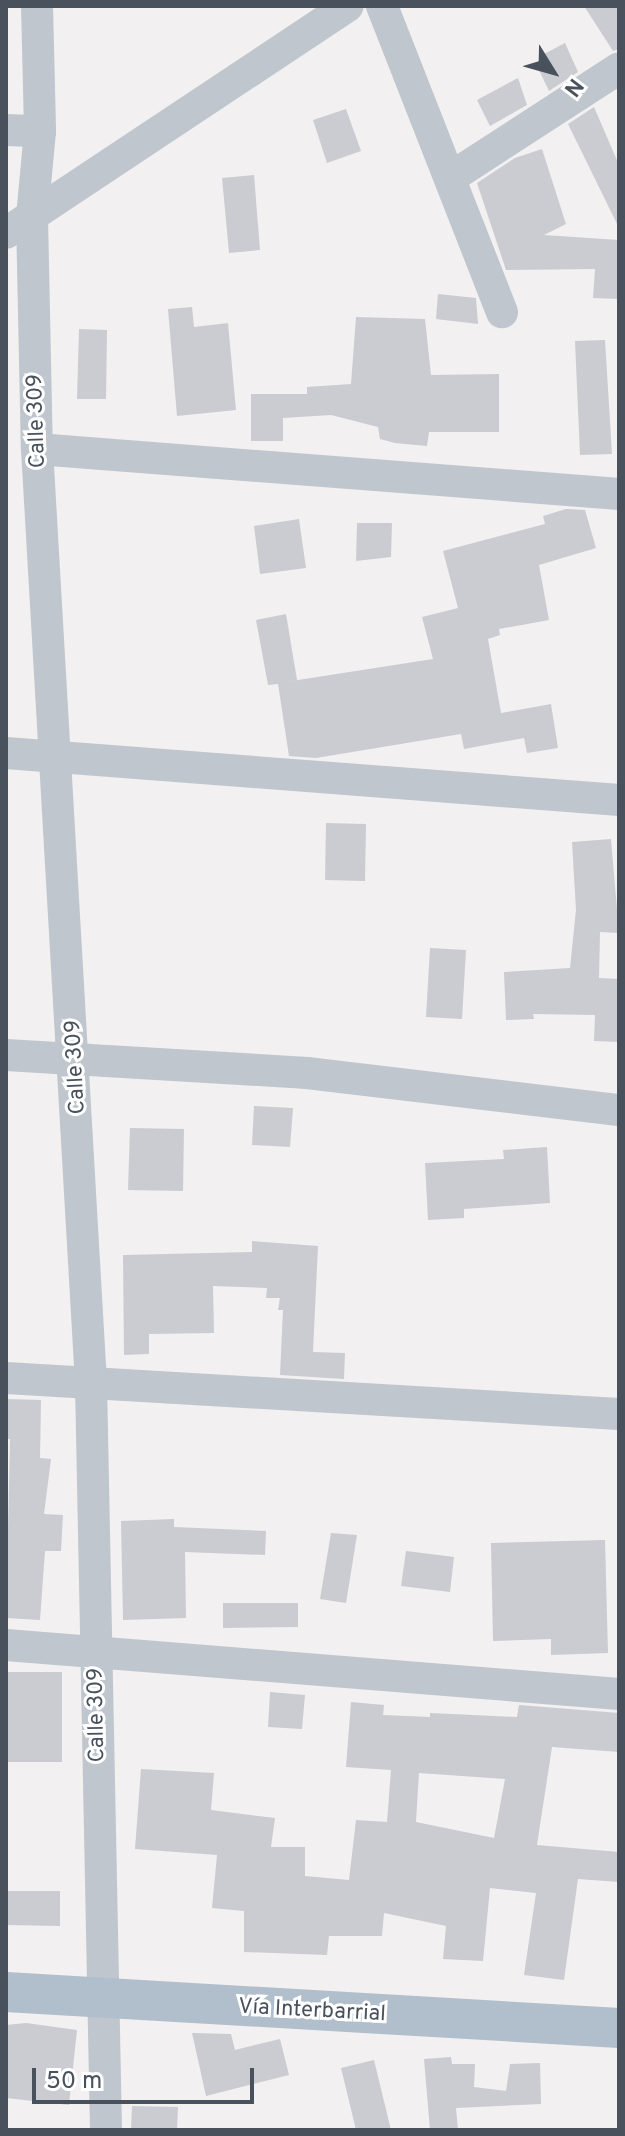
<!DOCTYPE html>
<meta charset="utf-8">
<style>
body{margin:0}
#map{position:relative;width:625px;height:2136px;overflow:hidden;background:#f2f0f0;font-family:Overpass,sans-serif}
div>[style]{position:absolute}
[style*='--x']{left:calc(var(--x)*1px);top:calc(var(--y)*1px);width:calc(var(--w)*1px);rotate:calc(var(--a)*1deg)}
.building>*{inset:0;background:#caccd2}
.minor>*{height:32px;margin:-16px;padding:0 16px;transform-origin:16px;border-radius:16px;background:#bfc6cd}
.major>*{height:40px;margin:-20px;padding:0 20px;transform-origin:20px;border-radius:20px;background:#b1becc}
span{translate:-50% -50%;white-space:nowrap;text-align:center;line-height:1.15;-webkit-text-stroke:6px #fff;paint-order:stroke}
.street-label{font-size:22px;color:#49525c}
.frame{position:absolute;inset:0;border:8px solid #49525c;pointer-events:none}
.north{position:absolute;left:513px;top:32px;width:80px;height:80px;-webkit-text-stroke:6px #fff;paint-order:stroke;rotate:127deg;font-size:22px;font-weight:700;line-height:32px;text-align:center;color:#49525c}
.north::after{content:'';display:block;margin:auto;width:28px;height:36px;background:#49525c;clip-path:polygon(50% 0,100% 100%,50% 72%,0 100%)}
.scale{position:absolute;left:32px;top:2068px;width:222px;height:36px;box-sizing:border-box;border:4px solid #49525c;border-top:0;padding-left:10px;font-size:24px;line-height:28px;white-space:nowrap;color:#49525c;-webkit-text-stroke:6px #fff;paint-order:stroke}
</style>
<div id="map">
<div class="building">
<i style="clip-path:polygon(584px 6px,619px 6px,619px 49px,613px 51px)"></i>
<i style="clip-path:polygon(565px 43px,578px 72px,549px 91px,538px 68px,547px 64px,542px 55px)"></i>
<i style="clip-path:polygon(518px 78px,527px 105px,490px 126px,477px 100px)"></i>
<i style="clip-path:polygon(594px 107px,619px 165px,619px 228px,568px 124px)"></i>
<i style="clip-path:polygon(346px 109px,361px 151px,327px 163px,313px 120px)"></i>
<i style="clip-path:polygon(542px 149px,566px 224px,544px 235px,619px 240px,619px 299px,593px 298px,595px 269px,506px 270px,477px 183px,515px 158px)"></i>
<i style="clip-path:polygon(254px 175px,260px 250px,229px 253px,222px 178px)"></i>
<i style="clip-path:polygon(438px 294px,476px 298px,478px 324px,436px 319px)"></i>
<i style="clip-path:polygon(192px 307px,194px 327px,228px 323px,236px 410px,177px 416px,168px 309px)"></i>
<i style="clip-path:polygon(356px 317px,425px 319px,431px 375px,499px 374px,499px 432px,429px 432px,427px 446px,395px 443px,380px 439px,378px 427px,331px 415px,283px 418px,283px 441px,251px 441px,251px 394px,307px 394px,307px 387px,351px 384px)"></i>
<i style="clip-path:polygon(79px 329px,107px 330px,106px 399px,77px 399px)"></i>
<i style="clip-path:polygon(605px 340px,612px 454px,580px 455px,575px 341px)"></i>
<i style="clip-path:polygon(566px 509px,585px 510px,596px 548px,539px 565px,549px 620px,499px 629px,500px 635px,488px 639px,501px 713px,551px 704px,558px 748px,527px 753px,524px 738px,464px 749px,461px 734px,316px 758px,289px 756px,278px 684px,268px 685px,256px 620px,286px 614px,297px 680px,285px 682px,433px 659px,422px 617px,458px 608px,443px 551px,545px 524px,543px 516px)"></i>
<i style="clip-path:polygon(299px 519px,306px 568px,260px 574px,254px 526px)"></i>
<i style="clip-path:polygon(357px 523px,392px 523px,391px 557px,356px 561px)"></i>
<i style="clip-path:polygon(326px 823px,366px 824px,365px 881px,325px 880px)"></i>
<i style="clip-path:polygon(611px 839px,619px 933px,600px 932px,599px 978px,619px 979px,619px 1042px,594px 1041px,595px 1015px,533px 1014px,534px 1019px,506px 1020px,504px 972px,570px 968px,576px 910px,572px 842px)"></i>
<i style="clip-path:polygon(430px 948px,466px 950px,462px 1019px,426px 1017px)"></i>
<i style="clip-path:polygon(254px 1106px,293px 1108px,290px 1147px,252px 1145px)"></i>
<i style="clip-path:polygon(130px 1128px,184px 1129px,183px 1191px,128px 1190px)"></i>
<i style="clip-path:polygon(547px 1147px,550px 1203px,464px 1209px,464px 1218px,428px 1220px,425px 1163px,504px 1159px,503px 1150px)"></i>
<i style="clip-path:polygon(252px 1241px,318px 1246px,313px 1352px,345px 1353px,344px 1379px,280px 1375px,283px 1310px,278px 1310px,280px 1298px,266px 1298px,267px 1288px,213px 1286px,214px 1333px,149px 1334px,149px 1354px,124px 1355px,123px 1255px,252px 1252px)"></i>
<i style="clip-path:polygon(6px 1399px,41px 1400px,40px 1458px,51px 1459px,44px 1514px,63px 1515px,61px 1551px,45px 1551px,40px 1620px,6px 1618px,10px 1439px,6px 1439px)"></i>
<i style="clip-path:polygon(174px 1519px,174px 1527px,266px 1531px,265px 1555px,185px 1552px,186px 1618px,123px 1620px,121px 1521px)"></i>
<i style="clip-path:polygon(331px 1533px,357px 1535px,346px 1603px,320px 1599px)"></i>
<i style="clip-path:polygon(605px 1540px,608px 1653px,551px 1655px,551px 1639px,493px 1641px,491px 1543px)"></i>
<i style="clip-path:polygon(406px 1551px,454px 1557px,450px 1592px,401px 1586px)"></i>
<i style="clip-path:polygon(223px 1603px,298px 1603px,298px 1627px,223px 1628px)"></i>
<i style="clip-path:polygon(6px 1672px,62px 1672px,62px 1762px,6px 1762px)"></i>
<i style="clip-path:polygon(270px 1692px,305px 1695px,302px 1729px,268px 1727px)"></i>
<i style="clip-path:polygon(evenodd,351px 1702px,384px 1705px,383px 1715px,430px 1717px,430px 1713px,517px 1717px,519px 1705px,619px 1713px,619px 1752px,552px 1747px,537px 1845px,619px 1852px,619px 1882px,578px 1879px,564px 1980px,524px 1975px,536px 1893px,490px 1888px,483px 1961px,443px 1959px,446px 1926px,384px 1913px,382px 1936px,329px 1936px,327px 1955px,244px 1952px,244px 1911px,212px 1908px,217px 1855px,135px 1849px,141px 1769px,214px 1773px,211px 1810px,275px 1818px,271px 1847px,305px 1847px,305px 1876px,349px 1880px,356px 1820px,387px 1822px,391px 1770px,346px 1767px,351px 1702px,419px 1773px,505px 1779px,494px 1838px,416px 1822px,419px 1773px)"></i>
<i style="clip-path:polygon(6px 1891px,60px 1891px,60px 1926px,6px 1925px)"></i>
<i style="clip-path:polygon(26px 2023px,77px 2030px,69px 2105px,6px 2098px,6px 2025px)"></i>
<i style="clip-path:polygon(192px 2033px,231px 2034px,235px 2050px,280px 2039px,289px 2075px,206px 2096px)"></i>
<i style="clip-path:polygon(451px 2057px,452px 2064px,475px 2064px,474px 2087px,506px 2091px,510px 2064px,540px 2063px,541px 2104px,456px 2108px,458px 2130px,430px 2130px,424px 2059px)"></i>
<i style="clip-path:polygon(374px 2060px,391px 2130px,356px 2130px,341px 2068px)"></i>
<i style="clip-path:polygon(132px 2106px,178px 2107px,177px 2130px,131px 2130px)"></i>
</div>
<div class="minor">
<i style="--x:37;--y:6;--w:125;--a:88.6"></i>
<i style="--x:40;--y:131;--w:86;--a:95.3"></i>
<i style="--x:32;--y:217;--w:232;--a:88.8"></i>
<i style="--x:37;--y:449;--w:936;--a:86.69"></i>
<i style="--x:91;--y:1383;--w:747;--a:88.85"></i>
<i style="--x:382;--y:6;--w:329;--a:68.6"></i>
<i style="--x:6;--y:130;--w:34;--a:2"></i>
<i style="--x:453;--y:176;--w:198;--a:-33"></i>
<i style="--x:6;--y:233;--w:410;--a:-33.6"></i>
<i style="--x:37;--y:449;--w:584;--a:4.42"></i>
<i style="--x:6;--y:753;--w:615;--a:4.38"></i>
<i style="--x:6;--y:1055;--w:302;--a:3.4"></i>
<i style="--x:307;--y:1073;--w:314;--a:6.8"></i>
<i style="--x:6;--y:1378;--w:614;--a:3.36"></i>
<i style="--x:6;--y:1645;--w:615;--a:4.57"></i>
</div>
<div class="major">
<i style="--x:6;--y:1992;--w:614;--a:3.36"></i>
</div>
<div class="street-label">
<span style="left:37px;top:421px;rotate:-92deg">Calle 309</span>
<span style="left:76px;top:1067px;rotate:-93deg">Calle 309</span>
<span style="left:97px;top:1715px;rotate:-91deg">Calle 309</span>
<span style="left:312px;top:2011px;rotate:3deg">Vía Interbarrial</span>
</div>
<div class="frame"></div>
<div class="north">N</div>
<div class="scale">50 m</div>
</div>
